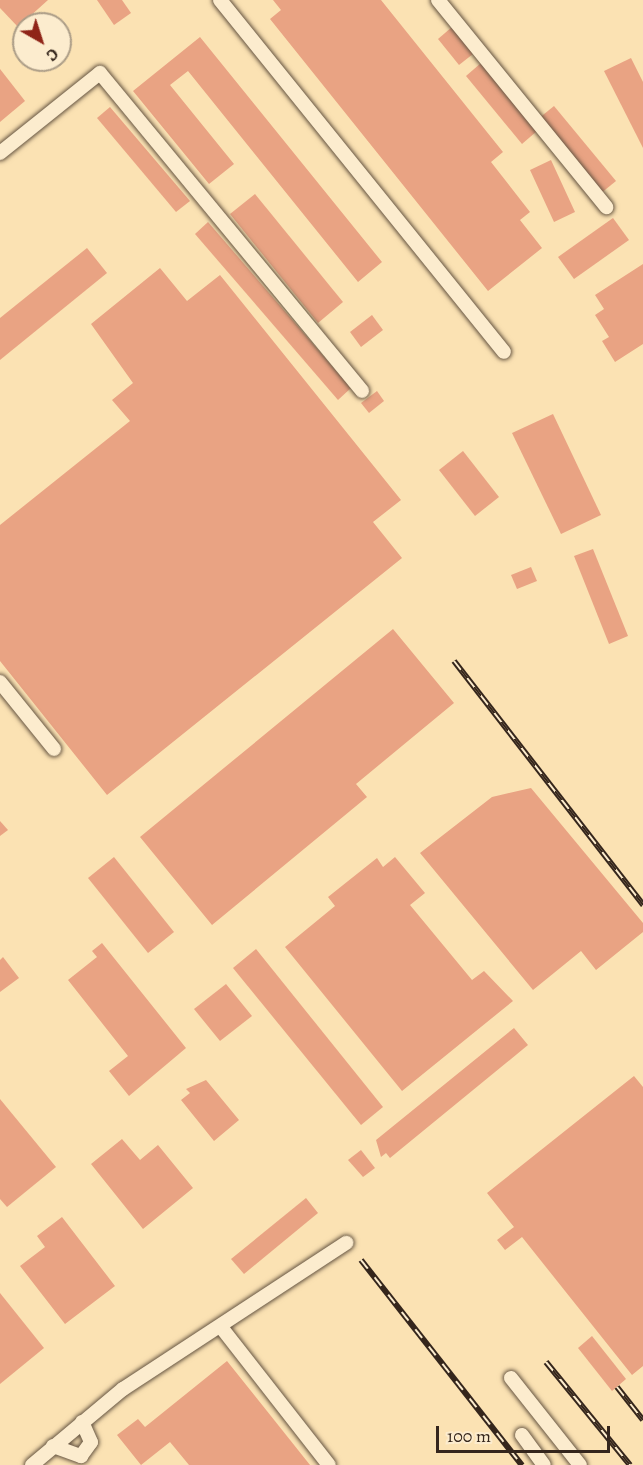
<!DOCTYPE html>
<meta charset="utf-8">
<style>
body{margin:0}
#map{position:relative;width:643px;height:1465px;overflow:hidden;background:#fbe2b3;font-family:Alegreya,serif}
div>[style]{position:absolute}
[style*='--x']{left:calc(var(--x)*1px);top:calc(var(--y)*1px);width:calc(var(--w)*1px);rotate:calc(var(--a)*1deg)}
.building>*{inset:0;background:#e9a383}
.roads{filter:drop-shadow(0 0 2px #665542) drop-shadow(0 0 2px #665542)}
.minor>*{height:14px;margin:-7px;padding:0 7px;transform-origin:7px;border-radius:7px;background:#fcecce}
.rail>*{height:6px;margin-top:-3px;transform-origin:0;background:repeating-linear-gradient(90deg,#fcecce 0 11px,#35261c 0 22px);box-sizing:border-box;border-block:2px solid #35261c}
span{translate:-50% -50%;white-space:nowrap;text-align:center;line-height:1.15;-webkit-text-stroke:6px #fcecce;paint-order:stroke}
.north{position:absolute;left:12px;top:12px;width:60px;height:60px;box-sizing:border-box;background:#fcecce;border:2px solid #ac9d87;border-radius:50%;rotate:141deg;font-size:16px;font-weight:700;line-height:24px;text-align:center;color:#35261c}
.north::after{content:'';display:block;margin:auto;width:21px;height:27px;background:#8f2418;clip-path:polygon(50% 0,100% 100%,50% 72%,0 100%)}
.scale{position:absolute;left:436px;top:1426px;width:174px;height:27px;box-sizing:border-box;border:3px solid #35261c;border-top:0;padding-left:8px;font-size:18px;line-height:21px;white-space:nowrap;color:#35261c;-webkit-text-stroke:4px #fcecce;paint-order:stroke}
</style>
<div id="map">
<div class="building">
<i style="clip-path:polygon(0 0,48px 0,18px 27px,0 8px)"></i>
<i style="clip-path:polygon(97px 0,122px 0,131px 13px,114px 25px)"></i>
<i style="clip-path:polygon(273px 0,381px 0,503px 152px,491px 162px,530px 212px,520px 220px,542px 248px,488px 291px,270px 19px,281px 10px)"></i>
<i style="clip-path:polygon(452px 27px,473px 54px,459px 65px,438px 39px)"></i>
<i style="clip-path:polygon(200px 37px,382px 262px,358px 282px,188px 71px,170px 85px,234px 164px,209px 184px,133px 91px)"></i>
<i style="clip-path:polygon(631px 58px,643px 82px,643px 148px,604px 71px)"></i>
<i style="clip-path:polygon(481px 63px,537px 131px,522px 144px,466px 76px)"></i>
<i style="clip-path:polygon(0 69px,25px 101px,0 122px)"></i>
<i style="clip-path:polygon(554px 106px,616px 181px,600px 194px,538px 119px)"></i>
<i style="clip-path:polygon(110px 107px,190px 201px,176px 212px,97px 118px)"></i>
<i style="clip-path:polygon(551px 160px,575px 212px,554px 222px,530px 170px)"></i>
<i style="clip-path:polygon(255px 194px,343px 302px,318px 323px,230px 214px)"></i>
<i style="clip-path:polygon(613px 218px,629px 240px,574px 279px,558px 257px)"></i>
<i style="clip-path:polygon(208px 222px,351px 388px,338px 400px,195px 234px)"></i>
<i style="clip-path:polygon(87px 248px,107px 273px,0 360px,0 318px)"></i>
<i style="clip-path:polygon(643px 264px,643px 344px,615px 362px,602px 341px,609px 337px,595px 315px,604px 309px,595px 295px)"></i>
<i style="clip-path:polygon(160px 268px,187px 301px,220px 275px,401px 500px,373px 522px,402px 558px,107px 795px,0 661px,0 525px,130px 421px,112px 400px,133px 383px,91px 324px)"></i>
<i style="clip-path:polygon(372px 315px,383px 330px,361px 347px,350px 332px)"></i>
<i style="clip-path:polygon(377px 391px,384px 401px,369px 413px,361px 403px)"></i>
<i style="clip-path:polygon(553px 414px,601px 515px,561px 534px,512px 433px)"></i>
<i style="clip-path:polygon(463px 451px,499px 497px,475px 516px,439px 470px)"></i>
<i style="clip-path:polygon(593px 549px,628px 636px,609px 644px,574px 556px)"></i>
<i style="clip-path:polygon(531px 567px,537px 581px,517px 589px,511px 575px)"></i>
<i style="clip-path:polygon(393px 629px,454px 703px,356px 784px,367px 797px,212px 925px,140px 837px)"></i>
<i style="clip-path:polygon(531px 788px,643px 923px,643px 932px,596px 970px,581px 951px,533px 990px,420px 853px,492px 797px)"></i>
<i style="clip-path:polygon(0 821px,8px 830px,0 836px)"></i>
<i style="clip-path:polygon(114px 857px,174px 932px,148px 953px,88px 878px)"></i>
<i style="clip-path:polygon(395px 857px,425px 893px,410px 905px,472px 980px,484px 971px,513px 1001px,402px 1091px,285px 947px,335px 906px,328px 897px,377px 858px,383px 867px)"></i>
<i style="clip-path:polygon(102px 943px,186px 1048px,129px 1096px,109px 1071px,128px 1056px,68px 980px,97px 957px,92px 951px)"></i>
<i style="clip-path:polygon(256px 949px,383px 1107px,361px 1125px,233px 968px)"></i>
<i style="clip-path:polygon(3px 957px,19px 978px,0 992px,0 960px)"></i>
<i style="clip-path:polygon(226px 984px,252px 1016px,220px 1041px,194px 1009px)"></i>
<i style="clip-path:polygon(514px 1028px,528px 1045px,390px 1158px,386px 1153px,381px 1157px,376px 1140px)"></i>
<i style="clip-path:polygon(634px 1076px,643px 1087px,643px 1366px,632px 1375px,522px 1237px,505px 1250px,497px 1240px,514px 1227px,487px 1193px)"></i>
<i style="clip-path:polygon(206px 1080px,239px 1120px,214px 1141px,181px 1100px,190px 1093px,186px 1089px)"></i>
<i style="clip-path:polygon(0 1099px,56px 1167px,7px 1207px,0 1199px)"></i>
<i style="clip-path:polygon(122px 1139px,140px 1160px,158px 1145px,193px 1188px,143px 1229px,91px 1164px)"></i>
<i style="clip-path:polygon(361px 1150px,375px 1168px,363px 1177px,348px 1160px)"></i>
<i style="clip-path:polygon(306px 1198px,318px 1213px,244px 1274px,231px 1259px)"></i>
<i style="clip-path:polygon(62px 1217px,115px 1286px,65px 1324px,20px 1266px,45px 1247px,37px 1236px)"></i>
<i style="clip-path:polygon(0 1293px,44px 1348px,0 1384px)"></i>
<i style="clip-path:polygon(592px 1336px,626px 1379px,612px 1391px,578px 1348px)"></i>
<i style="clip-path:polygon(227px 1361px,310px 1465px,189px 1465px,170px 1442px,141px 1465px,117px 1435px,138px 1419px,145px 1427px)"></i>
</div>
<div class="roads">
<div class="minor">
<i style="--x:220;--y:0;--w:452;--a:51.1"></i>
<i style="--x:438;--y:0;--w:267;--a:50.9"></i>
<i style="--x:0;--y:153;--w:128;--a:-38.7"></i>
<i style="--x:100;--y:73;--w:412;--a:50.5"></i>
<i style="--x:0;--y:682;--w:86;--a:51.1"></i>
<i style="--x:221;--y:1327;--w:175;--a:52"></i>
<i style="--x:511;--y:1378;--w:111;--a:51.6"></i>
<i style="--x:522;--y:1435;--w:37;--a:54"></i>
<i style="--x:53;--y:1446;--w:30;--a:20"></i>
<i style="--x:81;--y:1456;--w:17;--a:-54"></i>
<i style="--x:91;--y:1442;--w:22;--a:-114"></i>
<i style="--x:32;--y:1465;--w:119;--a:-39.9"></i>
<i style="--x:123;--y:1389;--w:267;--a:-33.2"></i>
</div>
</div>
<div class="rail">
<i style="--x:454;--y:661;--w:309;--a:52.2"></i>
<i style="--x:361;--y:1260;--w:261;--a:51.9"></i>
<i style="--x:546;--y:1362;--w:133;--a:50.8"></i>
<i style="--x:617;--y:1387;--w:42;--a:51.8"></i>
</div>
<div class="north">С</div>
<div class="scale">100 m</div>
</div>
